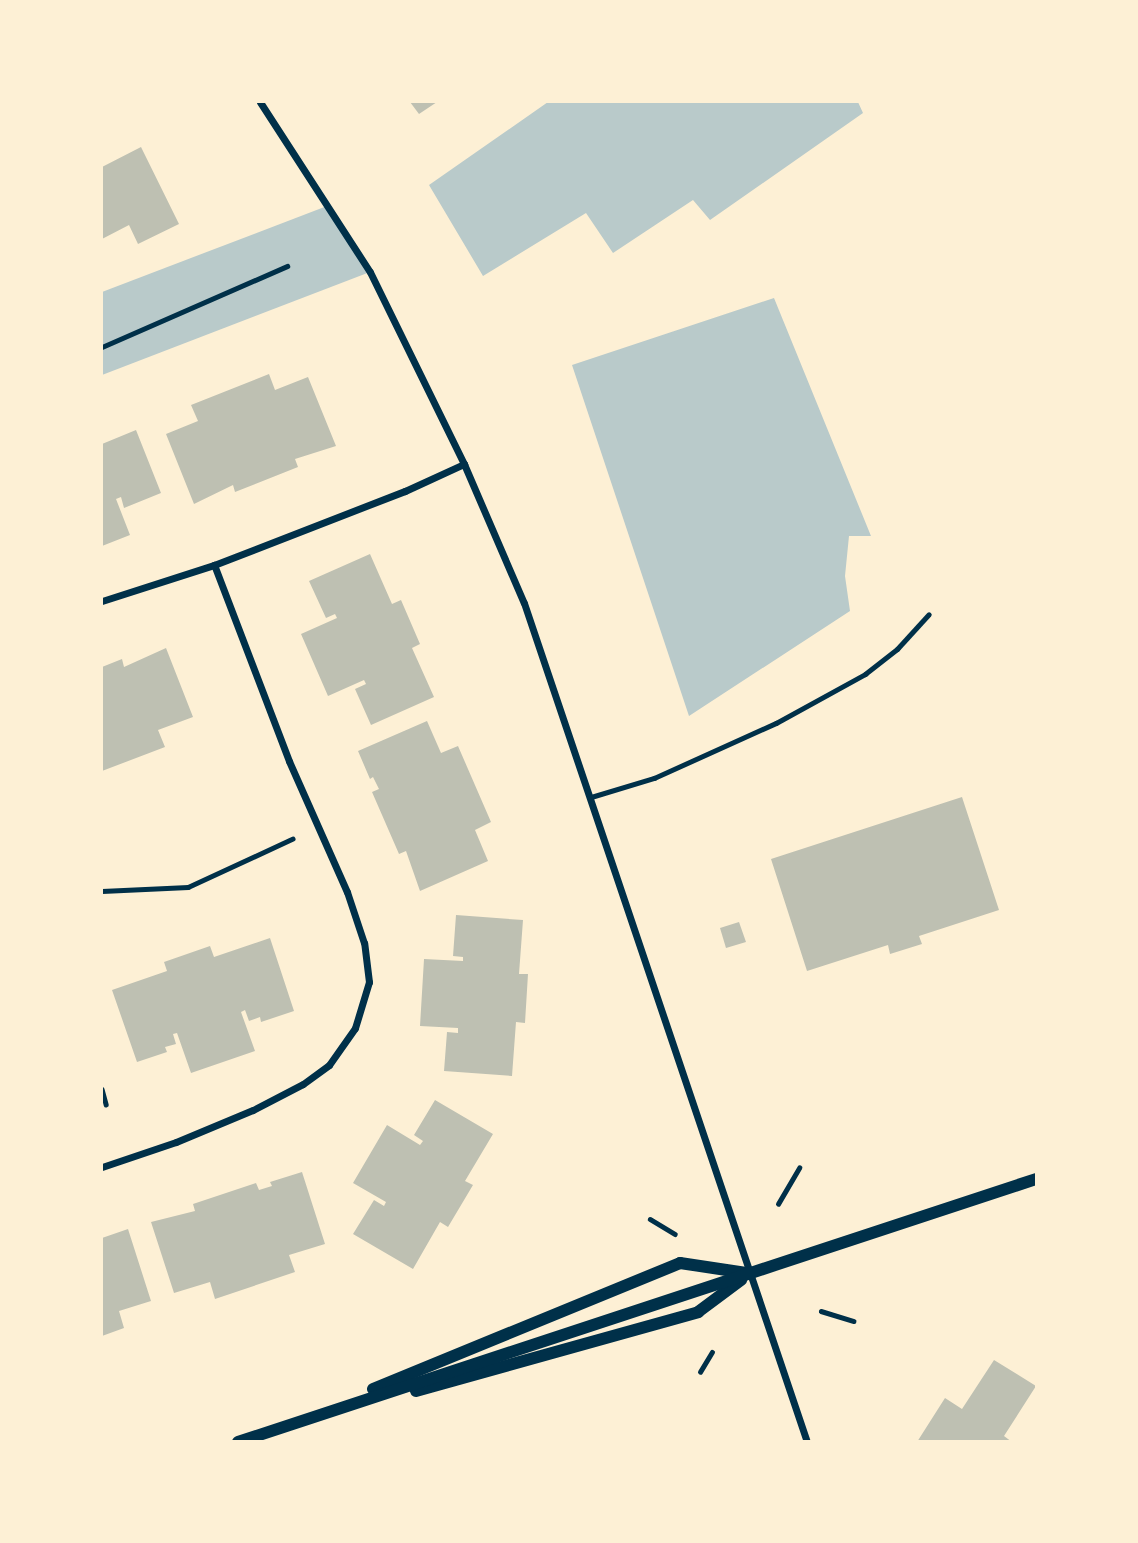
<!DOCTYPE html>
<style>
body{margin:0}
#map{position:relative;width:1138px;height:1543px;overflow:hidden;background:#fdf0d5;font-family:Roboto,sans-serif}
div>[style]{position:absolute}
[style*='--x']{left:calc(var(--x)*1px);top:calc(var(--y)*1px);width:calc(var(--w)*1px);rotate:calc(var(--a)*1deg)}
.green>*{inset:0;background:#b9caca}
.building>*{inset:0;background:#bec0b2}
.path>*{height:4.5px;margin:-2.25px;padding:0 2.25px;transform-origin:2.25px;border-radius:2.25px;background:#003049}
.service>*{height:5px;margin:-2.5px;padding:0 2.5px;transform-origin:2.5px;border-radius:2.5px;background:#003049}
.minor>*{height:7px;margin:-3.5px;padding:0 3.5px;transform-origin:3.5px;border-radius:3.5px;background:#003049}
.tertiary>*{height:12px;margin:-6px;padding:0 6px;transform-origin:6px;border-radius:6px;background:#003049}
span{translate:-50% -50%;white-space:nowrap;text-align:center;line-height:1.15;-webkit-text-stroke:7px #fdf0d5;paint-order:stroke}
.frame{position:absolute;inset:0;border:103px solid #fdf0d5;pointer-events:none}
</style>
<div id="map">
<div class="green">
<i style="clip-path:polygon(548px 102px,858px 102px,863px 113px,710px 220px,693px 200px,613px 253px,586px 213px,483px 276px,429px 185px)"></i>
<i style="clip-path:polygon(327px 206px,370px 272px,102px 375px,102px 292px)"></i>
<i style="clip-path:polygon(774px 298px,871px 536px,849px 536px,845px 576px,850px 611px,689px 716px,572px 365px)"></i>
</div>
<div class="building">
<i style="clip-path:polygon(410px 102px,437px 102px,419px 114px)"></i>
<i style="clip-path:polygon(141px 147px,179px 224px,138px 244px,129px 225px,102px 239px,102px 167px)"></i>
<i style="clip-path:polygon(269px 374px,275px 390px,308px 377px,336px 446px,295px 459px,298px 467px,235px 492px,233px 485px,194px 504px,166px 434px,198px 421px,191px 405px)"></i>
<i style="clip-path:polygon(136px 430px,161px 493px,124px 508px,121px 497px,116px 499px,130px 535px,102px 546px,102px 444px)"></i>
<i style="clip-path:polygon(370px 554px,392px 604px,401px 600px,420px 644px,412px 648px,434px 697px,371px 725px,355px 689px,366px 684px,364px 680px,328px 696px,301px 634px,337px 618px,335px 614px,326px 618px,309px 581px)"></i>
<i style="clip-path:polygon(166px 648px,193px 717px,158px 730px,165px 747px,102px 771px,102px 667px,122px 659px,124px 667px)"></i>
<i style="clip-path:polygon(427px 721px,441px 753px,458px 746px,491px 822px,475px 830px,488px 861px,420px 891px,406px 851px,399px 854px,372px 792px,379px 789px,373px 777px,370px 779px,358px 751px)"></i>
<i style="clip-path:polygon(962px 797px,999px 910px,919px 936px,922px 944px,890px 954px,888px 945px,807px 971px,771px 859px)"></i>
<i style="clip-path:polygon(456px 915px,523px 920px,519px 974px,528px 974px,525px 1023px,516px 1022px,512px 1076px,444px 1071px,447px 1032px,458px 1033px,458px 1028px,420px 1026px,424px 959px,463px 961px,463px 957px,453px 956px)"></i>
<i style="clip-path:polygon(739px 922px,746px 942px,726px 948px,720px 928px)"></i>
<i style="clip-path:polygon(270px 938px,294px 1011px,261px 1022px,260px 1017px,249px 1021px,245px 1010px,241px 1012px,255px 1051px,191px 1073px,177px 1033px,173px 1034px,176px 1044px,165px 1047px,167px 1052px,137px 1062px,112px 990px,167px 971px,164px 962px,210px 946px,214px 957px)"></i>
<i style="clip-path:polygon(435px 1100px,493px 1134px,465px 1181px,473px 1185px,448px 1227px,440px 1222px,413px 1269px,353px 1234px,374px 1200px,384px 1206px,386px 1202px,353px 1183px,387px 1125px,420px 1145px,423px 1141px,414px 1135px)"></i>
<i style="clip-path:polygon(302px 1172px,325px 1244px,289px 1255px,295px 1272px,215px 1299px,210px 1282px,174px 1293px,151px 1222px,195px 1211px,193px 1204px,256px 1183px,259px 1190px,272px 1186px,270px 1182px)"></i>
<i style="clip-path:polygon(128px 1229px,151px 1301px,119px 1311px,124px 1328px,102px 1336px,102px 1238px)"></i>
<i style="clip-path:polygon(994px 1360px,1036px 1386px,1004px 1436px,1012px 1442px,917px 1442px,945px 1398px,962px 1409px)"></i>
</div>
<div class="path">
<i style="--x:102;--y:347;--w:202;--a:-23.6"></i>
<i style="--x:102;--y:891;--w:86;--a:-2.7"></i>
<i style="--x:188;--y:887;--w:115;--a:-24.8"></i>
<i style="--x:102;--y:1089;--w:16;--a:75"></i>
<i style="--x:778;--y:1204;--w:42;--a:-59.7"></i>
<i style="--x:650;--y:1219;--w:29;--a:31"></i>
<i style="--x:821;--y:1311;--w:34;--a:17"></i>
<i style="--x:700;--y:1372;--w:23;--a:-59"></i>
</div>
<div class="service">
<i style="--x:591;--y:797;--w:66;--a:-16.8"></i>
<i style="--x:654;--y:778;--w:134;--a:-24.3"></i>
<i style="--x:776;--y:723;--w:102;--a:-28.8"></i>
<i style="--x:865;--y:674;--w:41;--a:-38"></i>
<i style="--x:897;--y:649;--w:47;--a:-47.6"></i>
</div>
<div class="minor">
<i style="--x:260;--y:102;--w:202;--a:57.1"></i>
<i style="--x:370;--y:272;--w:214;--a:63.9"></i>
<i style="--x:464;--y:464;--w:151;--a:66.7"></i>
<i style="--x:524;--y:603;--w:885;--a:71.36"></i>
<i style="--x:102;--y:601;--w:118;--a:-17.8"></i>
<i style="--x:214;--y:565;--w:205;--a:-21.2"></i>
<i style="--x:405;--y:491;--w:65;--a:-24.6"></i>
<i style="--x:102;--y:1167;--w:78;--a:-18.7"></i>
<i style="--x:176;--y:1142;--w:83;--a:-22.6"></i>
<i style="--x:253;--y:1110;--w:56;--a:-27.5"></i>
<i style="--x:303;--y:1084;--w:32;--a:-36"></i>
<i style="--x:329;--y:1065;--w:45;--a:-54.9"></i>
<i style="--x:355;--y:1028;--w:48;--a:-73.1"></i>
<i style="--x:369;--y:982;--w:39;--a:-97"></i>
<i style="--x:364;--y:943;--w:54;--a:-108.4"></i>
<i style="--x:347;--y:892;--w:143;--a:-113.9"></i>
<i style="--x:289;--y:761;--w:210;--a:-110.9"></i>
</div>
<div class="tertiary">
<i style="--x:373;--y:1389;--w:332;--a:-22.3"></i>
<i style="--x:680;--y:1263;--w:67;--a:8.6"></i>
<i style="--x:416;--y:1391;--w:293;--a:-15.6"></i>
<i style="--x:698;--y:1312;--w:54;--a:-36.7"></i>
<i style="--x:238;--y:1442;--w:840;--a:-18.24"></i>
</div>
<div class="frame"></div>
</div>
